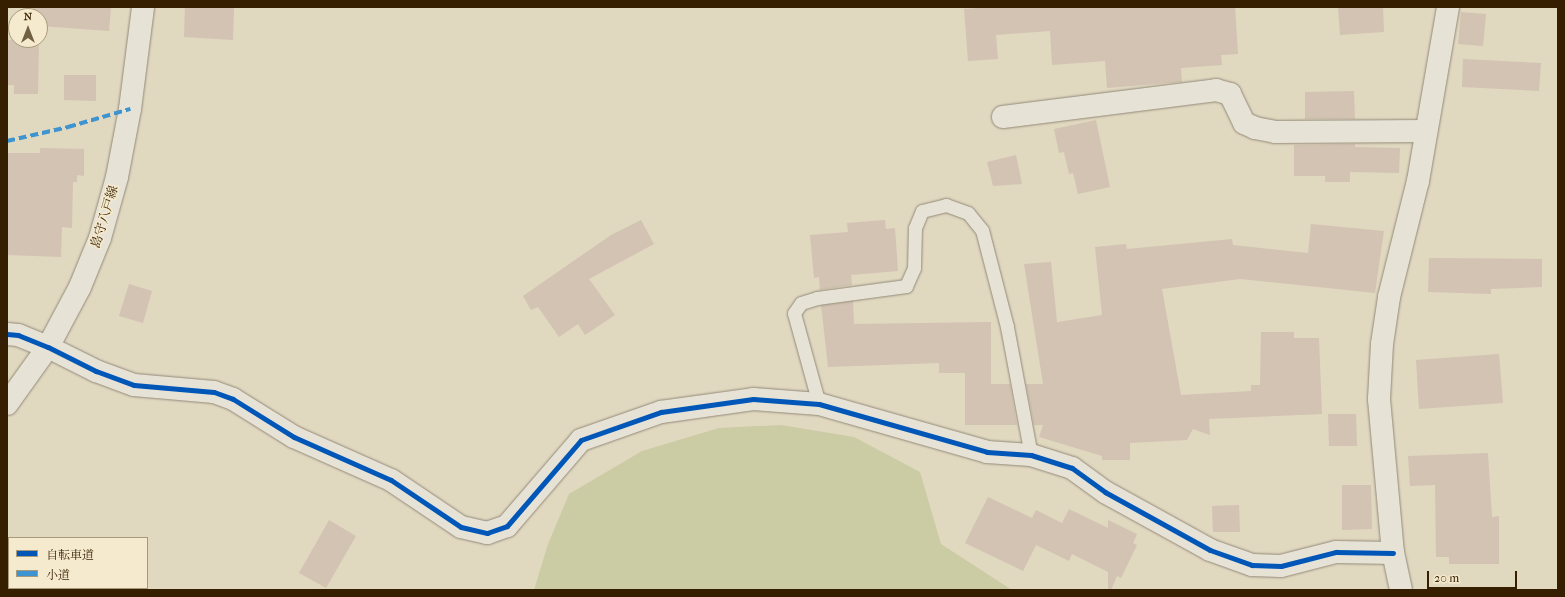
<!DOCTYPE html>
<meta charset="utf-8">
<style>
body{margin:0}
#map{position:relative;width:1565px;height:597px;overflow:hidden;background:#e1d8c0;font-family:"IM FELL French Canon","Noto Serif JP",serif}
div>[style]{position:absolute}
[style*='--x']{left:calc(var(--x)*1px);top:calc(var(--y)*1px);width:calc(var(--w)*1px);rotate:calc(var(--a)*1deg)}
.green>*{inset:0;background:#cbcba4}
.building>*{inset:0;background:#d3c3b2}
.roads{filter:drop-shadow(0 0 1px #928a78) drop-shadow(0 0 1px #928a78)}
.service>*{height:13px;margin:-6.5px;padding:0 6.5px;transform-origin:6.5px;border-radius:6.5px;background:#e7e2d6}
.minor>*{height:22px;margin:-11px;padding:0 11px;transform-origin:11px;border-radius:11px;background:#e7e2d6}
.tertiary>*{height:22px;margin:-11px;padding:0 11px;transform-origin:11px;border-radius:11px;background:#e7e2d6}
.secondary>*{height:22px;margin:-11px;padding:0 11px;transform-origin:11px;border-radius:11px;background:#e7e2d6}
.quiet>*{height:4px;margin-top:-2px;transform-origin:0;background:repeating-linear-gradient(90deg,#3e94d0 0 8px,transparent 0 12px)}
.cycleway>*{height:5px;margin:-2.5px;padding:0 2.5px;transform-origin:2.5px;border-radius:2.5px;background:#0057b8}
span{translate:-50% -50%;white-space:nowrap;text-align:center;line-height:1.15;-webkit-text-stroke:3px #f5eacd;paint-order:stroke}
.street-label{font-size:13px;color:#361f00}
.frame{position:absolute;inset:0;border:8px solid #361f00;pointer-events:none}
.legend{position:absolute;left:8px;top:537px;width:140px;height:52px;box-sizing:border-box;background:#f5eacd;border:1px solid #a9997b;margin:0;padding:5px 7px;list-style:none;font-size:12px;color:#361f00}
.legend li{display:flex;align-items:center;gap:8px;height:20px}
.legend b{width:20px;border:1px solid #a9997b}
.north{position:absolute;left:8px;top:8px;width:40px;height:40px;box-sizing:border-box;background:#f5eacd;border:1px solid #a9997b;border-radius:50%;rotate:0deg;font-size:11px;font-weight:700;line-height:16px;text-align:center;color:#361f00}
.north::after{content:'';display:block;margin:auto;width:14px;height:18px;background:#726043;clip-path:polygon(50% 0,100% 100%,50% 72%,0 100%)}
.scale{position:absolute;left:1427px;top:571px;width:90px;height:18px;box-sizing:border-box;border:2px solid #361f00;border-top:0;padding-left:5px;font-size:12px;line-height:14px;white-space:nowrap;color:#361f00;-webkit-text-stroke:3px #f5eacd;paint-order:stroke}
</style>
<div id="map">
<div class="green">
<i style="clip-path:polygon(781px 425px,854px 437px,920px 472px,941px 544px,1012px 590px,534px 590px,548px 544px,569px 494px,642px 451px,719px 428px)"></i>
</div>
<div class="building">
<i style="clip-path:polygon(33px 7px,111px 7px,109px 31px,40px 26px,40px 16px,33px 16px)"></i>
<i style="clip-path:polygon(185px 7px,234px 7px,233px 40px,184px 37px)"></i>
<i style="clip-path:polygon(996px 7px,1235px 7px,1238px 54px,1221px 55px,1222px 65px,1181px 68px,1182px 82px,1107px 88px,1105px 61px,1052px 65px,1050px 31px,996px 35px,998px 59px,968px 61px,964px 9px)"></i>
<i style="clip-path:polygon(1338px 7px,1383px 7px,1384px 32px,1340px 35px)"></i>
<i style="clip-path:polygon(1461px 12px,1486px 14px,1483px 46px,1458px 44px)"></i>
<i style="clip-path:polygon(7px 40px,39px 40px,38px 94px,14px 94px,14px 85px,7px 85px)"></i>
<i style="clip-path:polygon(1463px 59px,1541px 63px,1539px 91px,1462px 87px)"></i>
<i style="clip-path:polygon(64px 75px,96px 75px,96px 101px,64px 100px)"></i>
<i style="clip-path:polygon(1354px 91px,1355px 119px,1305px 119px,1305px 92px)"></i>
<i style="clip-path:polygon(1096px 120px,1110px 187px,1078px 194px,1073px 173px,1069px 174px,1064px 152px,1059px 153px,1054px 129px)"></i>
<i style="clip-path:polygon(1355px 144px,1355px 147px,1400px 148px,1399px 173px,1350px 172px,1350px 182px,1325px 182px,1325px 176px,1294px 176px,1294px 145px)"></i>
<i style="clip-path:polygon(40px 148px,84px 149px,84px 176px,77px 175px,77px 182px,73px 182px,72px 228px,62px 227px,61px 257px,7px 255px,7px 153px,40px 153px)"></i>
<i style="clip-path:polygon(1016px 155px,1022px 184px,993px 186px,987px 162px)"></i>
<i style="clip-path:polygon(641px 220px,654px 244px,589px 279px,615px 315px,585px 335px,578px 324px,559px 337px,538px 307px,531px 310px,523px 296px,611px 235px)"></i>
<i style="clip-path:polygon(885px 220px,886px 229px,895px 228px,898px 271px,851px 275px,852px 285px,820px 290px,819px 277px,814px 278px,810px 235px,848px 232px,847px 223px)"></i>
<i style="clip-path:polygon(1311px 224px,1384px 231px,1375px 293px,1240px 279px,1162px 289px,1181px 395px,1251px 391px,1251px 385px,1260px 385px,1261px 332px,1294px 332px,1294px 338px,1319px 338px,1322px 414px,1209px 419px,1210px 435px,1193px 429px,1187px 440px,1130px 443px,1130px 460px,1102px 460px,1102px 456px,1039px 437px,1043px 425px,1034px 425px,1026px 384px,1043px 384px,1024px 264px,1051px 262px,1057px 322px,1102px 315px,1095px 247px,1126px 244px,1127px 249px,1232px 239px,1233px 245px,1308px 253px)"></i>
<i style="clip-path:polygon(1429px 258px,1542px 259px,1542px 287px,1491px 289px,1491px 294px,1428px 292px)"></i>
<i style="clip-path:polygon(129px 284px,152px 291px,143px 323px,119px 316px)"></i>
<i style="clip-path:polygon(853px 301px,854px 324px,991px 322px,991px 384px,1010px 384px,1017px 425px,965px 425px,965px 373px,939px 373px,939px 363px,828px 367px,821px 305px)"></i>
<i style="clip-path:polygon(1499px 354px,1503px 403px,1419px 409px,1416px 360px)"></i>
<i style="clip-path:polygon(1328px 414px,1356px 414px,1357px 446px,1329px 446px)"></i>
<i style="clip-path:polygon(1488px 453px,1492px 517px,1499px 516px,1499px 564px,1449px 564px,1449px 557px,1436px 557px,1435px 485px,1410px 486px,1408px 456px)"></i>
<i style="clip-path:polygon(1342px 485px,1371px 485px,1372px 529px,1342px 530px)"></i>
<i style="clip-path:polygon(988px 497px,1032px 518px,1036px 510px,1062px 523px,1069px 509px,1108px 528px,1108px 520px,1137px 534px,1133px 543px,1137px 545px,1121px 578px,1117px 576px,1111px 590px,1108px 590px,1108px 572px,1072px 554px,1069px 561px,1036px 545px,1023px 571px,965px 543px)"></i>
<i style="clip-path:polygon(1239px 505px,1240px 532px,1213px 532px,1212px 506px)"></i>
<i style="clip-path:polygon(329px 520px,356px 536px,326px 588px,299px 573px)"></i>
</div>
<div class="roads">
<div class="service">
<i style="--x:819;--y:404;--w:94;--a:-105.4"></i>
<i style="--x:794;--y:313;--w:12;--a:-55"></i>
<i style="--x:801;--y:303;--w:17;--a:-17"></i>
<i style="--x:817;--y:298;--w:90;--a:-7.7"></i>
<i style="--x:906;--y:286;--w:20;--a:-66"></i>
<i style="--x:914;--y:268;--w:40;--a:-88.6"></i>
<i style="--x:915;--y:228;--w:18;--a:-68"></i>
<i style="--x:922;--y:211;--w:25;--a:-14"></i>
<i style="--x:946;--y:205;--w:23;--a:20"></i>
<i style="--x:968;--y:213;--w:22;--a:51"></i>
<i style="--x:982;--y:230;--w:100;--a:75.5"></i>
<i style="--x:1007;--y:327;--w:130;--a:79.4"></i>
</div>
<div class="minor">
<i style="--x:1003;--y:117;--w:215;--a:-7.2"></i>
<i style="--x:1216;--y:90;--w:15;--a:16"></i>
<i style="--x:1230;--y:94;--w:32;--a:64"></i>
<i style="--x:1244;--y:123;--w:12;--a:24"></i>
<i style="--x:1255;--y:128;--w:20;--a:11"></i>
<i style="--x:1275;--y:132;--w:151;--a:-0.4"></i>
<i style="--x:48;--y:347;--w:54;--a:26.6"></i>
<i style="--x:96;--y:371;--w:40;--a:20.2"></i>
<i style="--x:134;--y:385;--w:80;--a:5"></i>
<i style="--x:214;--y:392;--w:20;--a:20"></i>
<i style="--x:233;--y:399;--w:72;--a:31.9"></i>
<i style="--x:294;--y:437;--w:106;--a:23.9"></i>
<i style="--x:391;--y:480;--w:84;--a:33.9"></i>
<i style="--x:461;--y:527;--w:27;--a:13"></i>
<i style="--x:487;--y:533;--w:21;--a:-19"></i>
<i style="--x:507;--y:526;--w:113;--a:-49.3"></i>
<i style="--x:581;--y:440;--w:85;--a:-19.3"></i>
<i style="--x:661;--y:412;--w:93;--a:-8"></i>
<i style="--x:753;--y:399;--w:66;--a:4.3"></i>
<i style="--x:819;--y:404;--w:175;--a:15.9"></i>
<i style="--x:987;--y:452;--w:44;--a:3.9"></i>
<i style="--x:1031;--y:455;--w:43;--a:17.6"></i>
<i style="--x:1072;--y:468;--w:41;--a:36"></i>
<i style="--x:1105;--y:492;--w:120;--a:28.9"></i>
<i style="--x:1210;--y:550;--w:45;--a:19.7"></i>
<i style="--x:1252;--y:565;--w:29;--a:2"></i>
<i style="--x:1281;--y:566;--w:57;--a:-14.3"></i>
<i style="--x:1336;--y:552;--w:57;--a:1"></i>
<i style="--x:1401;--y:590;--w:38;--a:-102"></i>
<i style="--x:1393;--y:553;--w:155;--a:-95.2"></i>
<i style="--x:1379;--y:399;--w:55;--a:-86.9"></i>
<i style="--x:1382;--y:344;--w:48;--a:-81.5"></i>
<i style="--x:1389;--y:297;--w:120;--a:-76"></i>
<i style="--x:1418;--y:181;--w:177;--a:-80.2"></i>
</div>
<div class="tertiary">
<i style="--x:7;--y:334;--w:11;--a:5"></i>
<i style="--x:18;--y:335;--w:32;--a:22"></i>
</div>
<div class="secondary">
<i style="--x:7;--y:404;--w:70;--a:-54.3"></i>
<i style="--x:48;--y:347;--w:68;--a:-61.9"></i>
<i style="--x:80;--y:287;--w:53;--a:-67.8"></i>
<i style="--x:100;--y:238;--w:63;--a:-74.4"></i>
<i style="--x:117;--y:177;--w:69;--a:-79.2"></i>
<i style="--x:130;--y:109;--w:103;--a:-82.7"></i>
</div>
</div>
<div class="quiet">
<i style="--x:7;--y:141;--w:63;--a:-12.9"></i>
<i style="--x:68;--y:127;--w:65;--a:-16.2"></i>
</div>
<div class="cycleway">
<i style="--x:7;--y:334;--w:11;--a:5"></i>
<i style="--x:18;--y:335;--w:32;--a:22"></i>
<i style="--x:48;--y:347;--w:54;--a:26.6"></i>
<i style="--x:96;--y:371;--w:40;--a:20.2"></i>
<i style="--x:134;--y:385;--w:80;--a:5"></i>
<i style="--x:214;--y:392;--w:20;--a:20"></i>
<i style="--x:233;--y:399;--w:72;--a:31.9"></i>
<i style="--x:294;--y:437;--w:106;--a:23.9"></i>
<i style="--x:391;--y:480;--w:84;--a:33.9"></i>
<i style="--x:461;--y:527;--w:27;--a:13"></i>
<i style="--x:487;--y:533;--w:21;--a:-19"></i>
<i style="--x:507;--y:526;--w:113;--a:-49.3"></i>
<i style="--x:581;--y:440;--w:85;--a:-19.3"></i>
<i style="--x:661;--y:412;--w:93;--a:-8"></i>
<i style="--x:753;--y:399;--w:66;--a:4.3"></i>
<i style="--x:819;--y:404;--w:175;--a:15.9"></i>
<i style="--x:987;--y:452;--w:44;--a:3.9"></i>
<i style="--x:1031;--y:455;--w:43;--a:17.6"></i>
<i style="--x:1072;--y:468;--w:41;--a:36"></i>
<i style="--x:1105;--y:492;--w:120;--a:28.9"></i>
<i style="--x:1210;--y:550;--w:45;--a:19.7"></i>
<i style="--x:1252;--y:565;--w:29;--a:2"></i>
<i style="--x:1281;--y:566;--w:57;--a:-14.3"></i>
<i style="--x:1336;--y:552;--w:57;--a:1"></i>
</div>
<div class="street-label">
<span style="left:105px;top:217px;rotate:-73deg">島守八戸線</span>
</div>
<div class="frame"></div>
<ul class="legend">
<li><b style="height:5px;background:#0057b8"></b>自転車道</li>
<li><b style="height:5px;background:#3e94d0"></b>小道</li>
</ul>
<div class="north">N</div>
<div class="scale">20 m</div>
</div>
